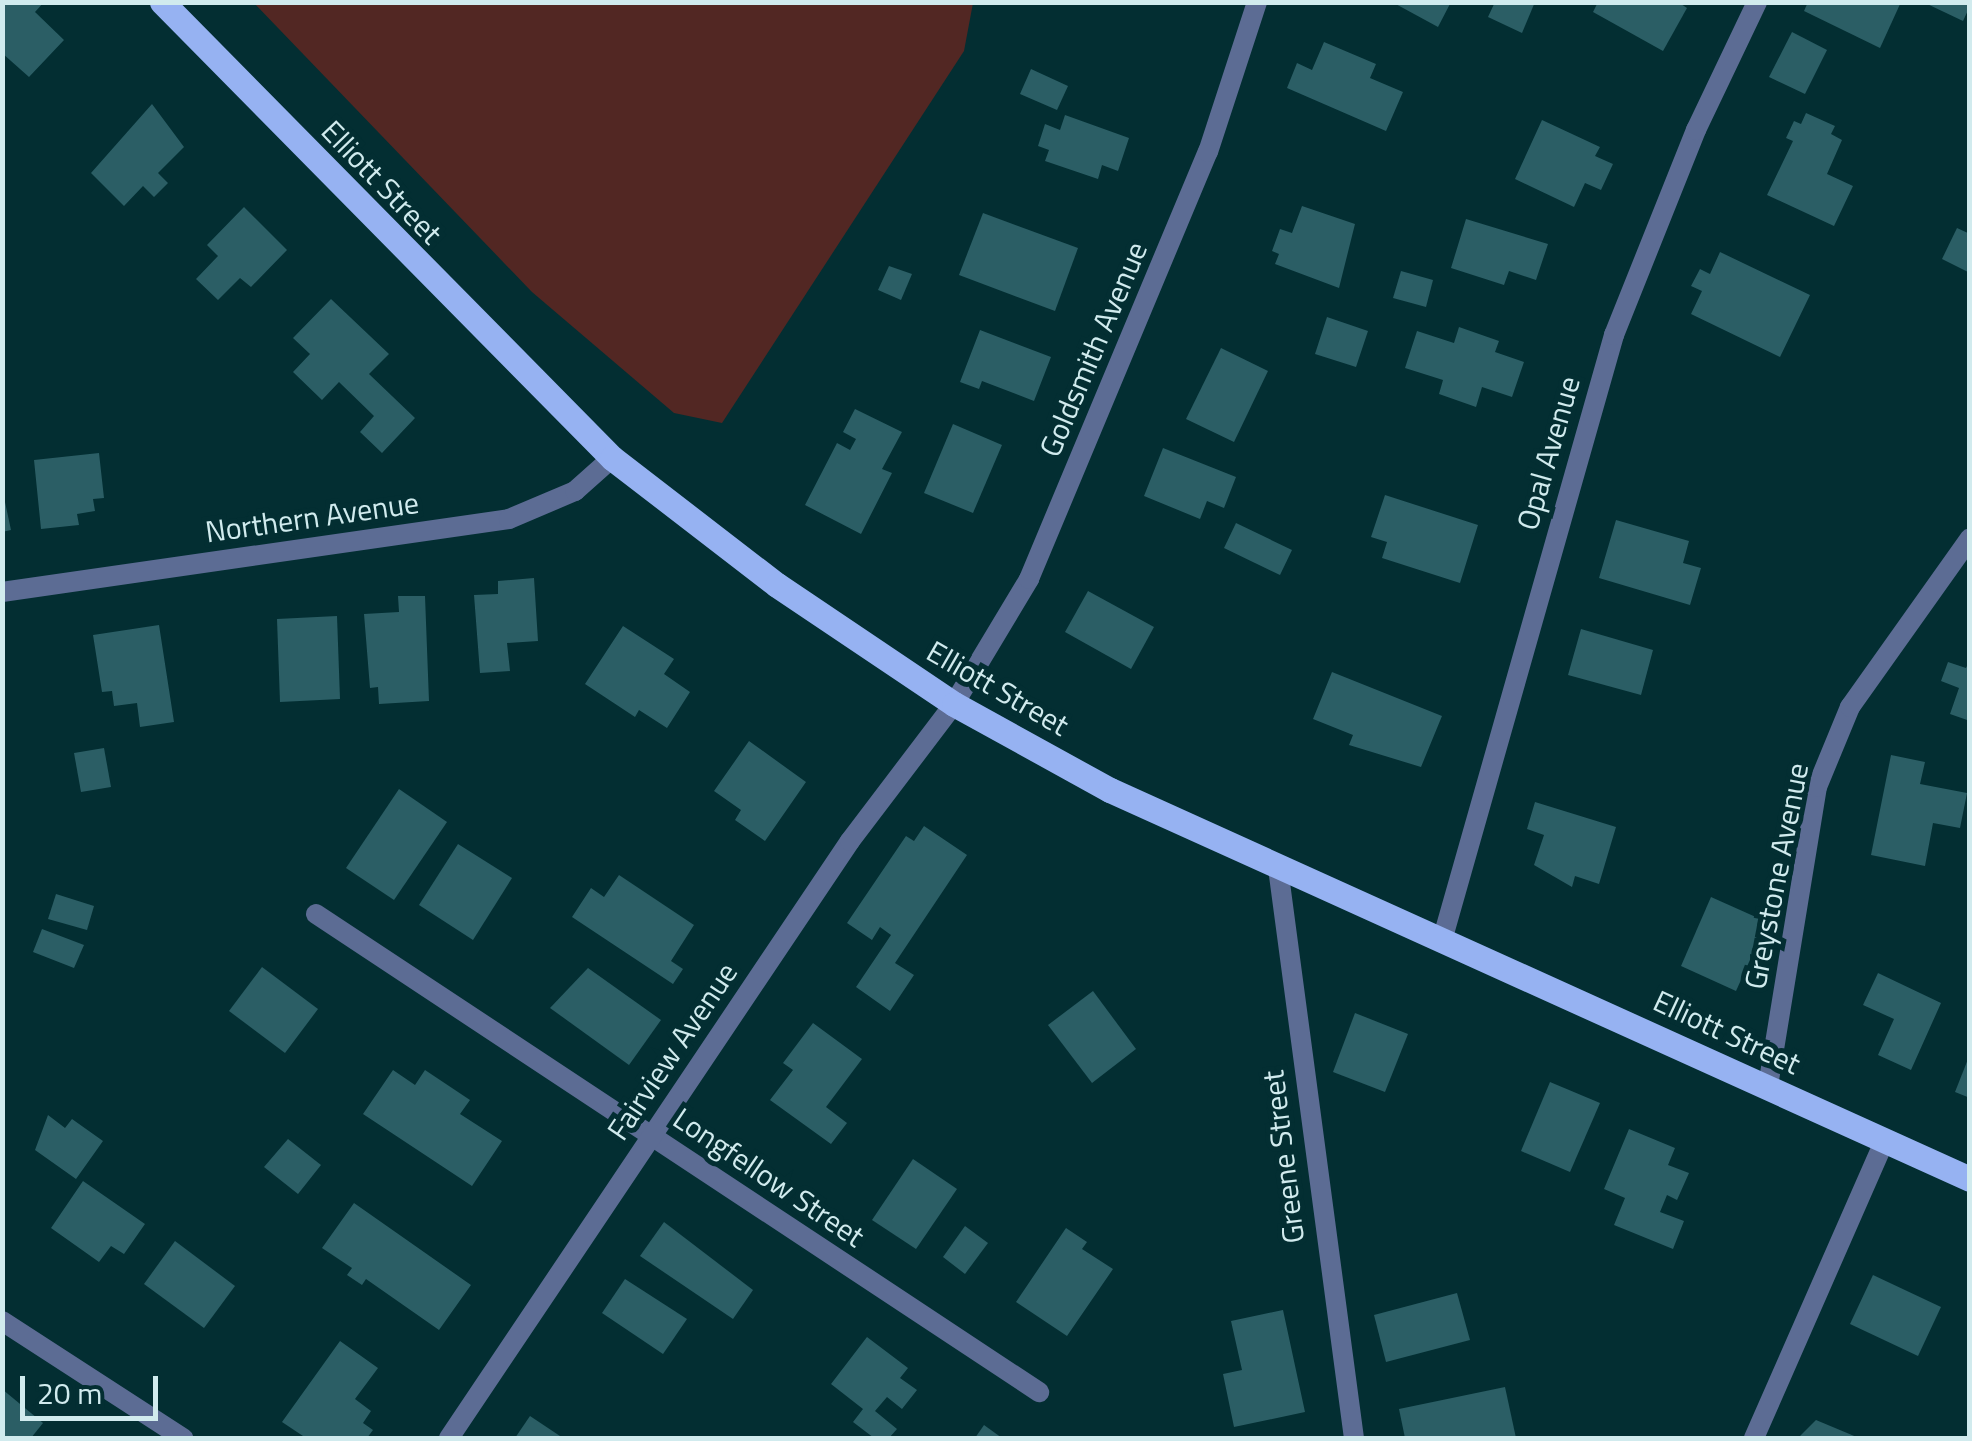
<!DOCTYPE html>
<style>
body{margin:0}
#map{position:relative;width:1972px;height:1441px;overflow:hidden;background:#032e32;font-family:"Titillium Web",sans-serif}
div>[style]{position:absolute}
[style*='--x']{left:calc(var(--x)*1px);top:calc(var(--y)*1px);width:calc(var(--w)*1px);rotate:calc(var(--a)*1deg)}
.green>*{inset:0;background:#522723}
.building>*{inset:0;background:#2b5e65}
.lane>*{height:20px;margin:-10px;padding:0 10px;transform-origin:10px;border-radius:10px;background:#5c6c94}
.street>*{height:20px;margin:-10px;padding:0 10px;transform-origin:10px;border-radius:10px;background:#5c6c94}
.primary>*{height:25px;margin:-12.5px;padding:0 12.5px;transform-origin:12.5px;border-radius:12.5px;background:#96b2f2}
span{translate:-50% -50%;white-space:nowrap;text-align:center;line-height:1.15;-webkit-text-stroke:10px #032e32;paint-order:stroke}
.street-label{font-size:30px;color:#d1ebee}
.frame{position:absolute;inset:0;border:5px solid #d1ebee;pointer-events:none}
.scale{position:absolute;left:20px;top:1376px;width:138px;height:45px;box-sizing:border-box;border:5px solid #d1ebee;border-top:0;padding-left:12px;font-size:30px;line-height:35px;white-space:nowrap;color:#d1ebee;-webkit-text-stroke:8px #032e32;paint-order:stroke}
</style>
<div id="map">
<div class="green">
<i style="clip-path:polygon(254px 3px,973px 3px,964px 51px,722px 423px,674px 413px,532px 292px)"></i>
</div>
<div class="building">
<i style="clip-path:polygon(2px 2px,44px 2px,35px 12px,64px 40px,29px 77px,2px 53px)"></i>
<i style="clip-path:polygon(1392px 2px,1451px 2px,1438px 27px)"></i>
<i style="clip-path:polygon(1495px 2px,1535px 2px,1522px 33px,1488px 17px)"></i>
<i style="clip-path:polygon(1598px 2px,1678px 2px,1687px 8px,1663px 51px,1593px 12px)"></i>
<i style="clip-path:polygon(1808px 2px,1901px 2px,1880px 48px,1804px 11px)"></i>
<i style="clip-path:polygon(1923px 2px,1970px 2px,1970px 6px,1963px 21px)"></i>
<i style="clip-path:polygon(1792px 32px,1827px 50px,1805px 94px,1769px 77px)"></i>
<i style="clip-path:polygon(1324px 42px,1376px 64px,1370px 78px,1403px 92px,1386px 131px,1287px 88px,1297px 63px,1312px 70px)"></i>
<i style="clip-path:polygon(1031px 69px,1068px 86px,1057px 110px,1020px 94px)"></i>
<i style="clip-path:polygon(152px 104px,184px 147px,158px 173px,168px 183px,154px 197px,143px 186px,124px 206px,91px 173px)"></i>
<i style="clip-path:polygon(1806px 113px,1835px 126px,1831px 134px,1842px 140px,1827px 174px,1853px 186px,1834px 226px,1767px 195px,1793px 141px,1786px 138px,1794px 121px,1801px 124px)"></i>
<i style="clip-path:polygon(1065px 115px,1129px 138px,1118px 171px,1102px 165px,1098px 179px,1045px 161px,1049px 150px,1038px 146px,1045px 124px,1060px 130px)"></i>
<i style="clip-path:polygon(1542px 120px,1600px 147px,1595px 156px,1613px 164px,1601px 190px,1585px 183px,1574px 207px,1515px 179px)"></i>
<i style="clip-path:polygon(1302px 206px,1355px 224px,1339px 288px,1275px 264px,1279px 254px,1272px 251px,1280px 229px,1292px 233px)"></i>
<i style="clip-path:polygon(244px 207px,287px 250px,251px 287px,240px 278px,218px 300px,196px 279px,218px 256px,207px 245px)"></i>
<i style="clip-path:polygon(983px 213px,1078px 248px,1055px 311px,959px 275px)"></i>
<i style="clip-path:polygon(1466px 219px,1548px 244px,1536px 280px,1509px 271px,1504px 285px,1451px 268px)"></i>
<i style="clip-path:polygon(1957px 228px,1970px 234px,1970px 273px,1942px 259px)"></i>
<i style="clip-path:polygon(1720px 252px,1810px 295px,1780px 357px,1691px 314px,1702px 291px,1691px 286px,1700px 269px,1710px 274px)"></i>
<i style="clip-path:polygon(889px 266px,912px 274px,901px 300px,878px 290px)"></i>
<i style="clip-path:polygon(1401px 271px,1433px 280px,1426px 307px,1393px 298px)"></i>
<i style="clip-path:polygon(331px 299px,389px 354px,369px 374px,415px 418px,382px 453px,360px 432px,374px 416px,339px 382px,322px 400px,293px 372px,310px 354px,293px 338px)"></i>
<i style="clip-path:polygon(1327px 317px,1368px 331px,1356px 367px,1315px 354px)"></i>
<i style="clip-path:polygon(1459px 327px,1499px 341px,1495px 352px,1524px 362px,1512px 397px,1482px 387px,1476px 407px,1439px 394px,1443px 380px,1405px 368px,1417px 331px,1454px 343px)"></i>
<i style="clip-path:polygon(980px 330px,1051px 357px,1034px 401px,982px 381px,979px 389px,960px 382px)"></i>
<i style="clip-path:polygon(1221px 348px,1268px 371px,1234px 442px,1186px 419px)"></i>
<i style="clip-path:polygon(855px 409px,902px 432px,882px 469px,892px 473px,861px 534px,805px 505px,837px 443px,850px 450px,856px 439px,843px 432px)"></i>
<i style="clip-path:polygon(953px 424px,1002px 445px,973px 513px,924px 493px)"></i>
<i style="clip-path:polygon(1163px 448px,1236px 477px,1224px 508px,1207px 501px,1200px 519px,1144px 496px)"></i>
<i style="clip-path:polygon(99px 453px,104px 498px,93px 499px,95px 511px,77px 514px,79px 525px,41px 529px,34px 460px)"></i>
<i style="clip-path:polygon(2px 488px,11px 530px,2px 532px)"></i>
<i style="clip-path:polygon(1385px 495px,1478px 525px,1460px 583px,1382px 558px,1387px 542px,1371px 537px)"></i>
<i style="clip-path:polygon(1616px 520px,1689px 541px,1683px 563px,1701px 568px,1690px 605px,1599px 578px)"></i>
<i style="clip-path:polygon(1236px 523px,1292px 550px,1280px 575px,1224px 548px)"></i>
<i style="clip-path:polygon(534px 578px,538px 641px,507px 643px,510px 671px,480px 673px,474px 595px,498px 594px,498px 581px)"></i>
<i style="clip-path:polygon(1088px 591px,1154px 627px,1131px 669px,1065px 632px)"></i>
<i style="clip-path:polygon(398px 596px,425px 596px,429px 701px,379px 704px,378px 687px,370px 688px,364px 614px,399px 612px)"></i>
<i style="clip-path:polygon(337px 616px,340px 699px,280px 702px,277px 619px)"></i>
<i style="clip-path:polygon(159px 625px,174px 722px,140px 727px,137px 703px,114px 706px,112px 691px,102px 692px,93px 635px)"></i>
<i style="clip-path:polygon(623px 626px,674px 659px,664px 674px,690px 692px,667px 728px,639px 710px,635px 717px,585px 684px)"></i>
<i style="clip-path:polygon(1581px 629px,1653px 650px,1641px 695px,1568px 675px)"></i>
<i style="clip-path:polygon(1970px 660px,1970px 721px,1950px 714px,1959px 688px,1941px 681px,1948px 662px,1966px 668px)"></i>
<i style="clip-path:polygon(1332px 672px,1442px 716px,1421px 767px,1349px 745px,1353px 735px,1313px 719px)"></i>
<i style="clip-path:polygon(749px 741px,806px 782px,765px 841px,735px 820px,741px 810px,714px 791px)"></i>
<i style="clip-path:polygon(104px 748px,111px 787px,81px 792px,74px 753px)"></i>
<i style="clip-path:polygon(1891px 755px,1925px 762px,1920px 784px,1967px 793px,1960px 828px,1933px 823px,1925px 866px,1871px 855px)"></i>
<i style="clip-path:polygon(399px 789px,447px 822px,394px 900px,346px 868px)"></i>
<i style="clip-path:polygon(1535px 802px,1616px 827px,1599px 884px,1575px 876px,1572px 887px,1534px 865px,1544px 835px,1527px 829px)"></i>
<i style="clip-path:polygon(924px 826px,967px 855px,895px 963px,914px 975px,890px 1011px,856px 987px,891px 935px,880px 927px,872px 940px,847px 923px,906px 836px,914px 841px)"></i>
<i style="clip-path:polygon(458px 844px,512px 878px,473px 940px,419px 905px)"></i>
<i style="clip-path:polygon(619px 875px,694px 925px,671px 961px,683px 969px,673px 984px,572px 917px,591px 888px,604px 897px)"></i>
<i style="clip-path:polygon(56px 894px,94px 906px,87px 930px,48px 919px)"></i>
<i style="clip-path:polygon(1711px 897px,1767px 922px,1736px 991px,1681px 966px)"></i>
<i style="clip-path:polygon(42px 929px,84px 945px,74px 968px,33px 952px)"></i>
<i style="clip-path:polygon(262px 967px,318px 1009px,285px 1053px,229px 1011px)"></i>
<i style="clip-path:polygon(588px 968px,661px 1020px,629px 1065px,550px 1008px)"></i>
<i style="clip-path:polygon(1878px 973px,1941px 1003px,1911px 1070px,1878px 1055px,1894px 1019px,1863px 1005px)"></i>
<i style="clip-path:polygon(1093px 991px,1136px 1049px,1092px 1083px,1048px 1025px)"></i>
<i style="clip-path:polygon(1355px 1013px,1408px 1034px,1385px 1092px,1333px 1072px)"></i>
<i style="clip-path:polygon(813px 1023px,862px 1059px,826px 1107px,847px 1123px,831px 1144px,770px 1100px,793px 1070px,783px 1063px)"></i>
<i style="clip-path:polygon(1970px 1054px,1970px 1098px,1955px 1092px)"></i>
<i style="clip-path:polygon(393px 1070px,415px 1085px,425px 1070px,470px 1100px,460px 1114px,502px 1141px,472px 1186px,363px 1114px)"></i>
<i style="clip-path:polygon(1550px 1082px,1600px 1103px,1570px 1172px,1521px 1151px)"></i>
<i style="clip-path:polygon(48px 1115px,65px 1128px,72px 1119px,103px 1141px,76px 1179px,35px 1150px)"></i>
<i style="clip-path:polygon(1629px 1129px,1675px 1148px,1668px 1165px,1689px 1173px,1677px 1200px,1667px 1195px,1660px 1212px,1684px 1221px,1673px 1249px,1614px 1225px,1625px 1198px,1604px 1189px)"></i>
<i style="clip-path:polygon(288px 1139px,321px 1165px,298px 1194px,264px 1167px)"></i>
<i style="clip-path:polygon(913px 1159px,957px 1189px,916px 1249px,872px 1220px)"></i>
<i style="clip-path:polygon(83px 1181px,145px 1224px,124px 1254px,111px 1246px,99px 1262px,51px 1228px)"></i>
<i style="clip-path:polygon(354px 1203px,471px 1285px,439px 1330px,366px 1279px,362px 1285px,347px 1275px,352px 1268px,322px 1248px)"></i>
<i style="clip-path:polygon(664px 1222px,753px 1290px,733px 1319px,640px 1256px)"></i>
<i style="clip-path:polygon(965px 1226px,988px 1243px,965px 1274px,943px 1257px)"></i>
<i style="clip-path:polygon(1066px 1228px,1087px 1242px,1082px 1249px,1113px 1269px,1067px 1336px,1016px 1302px)"></i>
<i style="clip-path:polygon(175px 1241px,235px 1286px,204px 1328px,144px 1284px)"></i>
<i style="clip-path:polygon(1873px 1275px,1941px 1307px,1918px 1356px,1850px 1324px)"></i>
<i style="clip-path:polygon(625px 1279px,687px 1319px,663px 1354px,602px 1313px)"></i>
<i style="clip-path:polygon(1457px 1293px,1470px 1340px,1386px 1362px,1374px 1315px)"></i>
<i style="clip-path:polygon(1283px 1310px,1305px 1412px,1234px 1427px,1223px 1374px,1242px 1370px,1231px 1321px)"></i>
<i style="clip-path:polygon(867px 1337px,908px 1368px,900px 1378px,917px 1390px,902px 1409px,887px 1397px,875px 1411px,897px 1429px,889px 1438px,874px 1438px,853px 1422px,863px 1409px,831px 1384px)"></i>
<i style="clip-path:polygon(340px 1341px,378px 1368px,355px 1399px,371px 1411px,363px 1423px,373px 1430px,367px 1438px,306px 1438px,282px 1422px)"></i>
<i style="clip-path:polygon(1505px 1387px,1516px 1438px,1405px 1438px,1399px 1409px)"></i>
<i style="clip-path:polygon(2px 1389px,43px 1423px,31px 1438px,2px 1438px)"></i>
<i style="clip-path:polygon(530px 1416px,563px 1438px,515px 1438px)"></i>
<i style="clip-path:polygon(1816px 1420px,1859px 1438px,1798px 1438px)"></i>
<i style="clip-path:polygon(984px 1425px,1002px 1438px,975px 1438px)"></i>
</div>
<div class="lane">
<i style="--x:1754;--y:1438;--w:326;--a:-66.3"></i>
</div>
<div class="street">
<i style="--x:2;--y:592;--w:512;--a:-8.19"></i>
<i style="--x:509;--y:519;--w:72;--a:-23"></i>
<i style="--x:575;--y:491;--w:50;--a:-41.7"></i>
<i style="--x:1278;--y:868;--w:575;--a:82.41"></i>
<i style="--x:316;--y:914;--w:867;--a:33.47"></i>
<i style="--x:1443;--y:937;--w:626;--a:-74.14"></i>
<i style="--x:1614;--y:335;--w:221;--a:-68.2"></i>
<i style="--x:1696;--y:130;--w:142;--a:-64.5"></i>
<i style="--x:1768;--y:1086;--w:303;--a:-80.7"></i>
<i style="--x:1817;--y:787;--w:87;--a:-67.6"></i>
<i style="--x:1850;--y:707;--w:207;--a:-54.6"></i>
<i style="--x:2;--y:1321;--w:216;--a:32.9"></i>
<i style="--x:449;--y:1438;--w:719;--a:-56.11"></i>
<i style="--x:850;--y:841;--w:172;--a:-52.8"></i>
<i style="--x:954;--y:704;--w:146;--a:-59"></i>
<i style="--x:1029;--y:579;--w:463;--a:-67.3"></i>
<i style="--x:1208;--y:152;--w:158;--a:-71.9"></i>
</div>
<div class="primary">
<i style="--x:162;--y:2;--w:641;--a:45.38"></i>
<i style="--x:612;--y:458;--w:208;--a:37.6"></i>
<i style="--x:777;--y:585;--w:213;--a:33.9"></i>
<i style="--x:954;--y:704;--w:178;--a:28.9"></i>
<i style="--x:1110;--y:790;--w:944;--a:24.34"></i>
</div>
<div class="street-label">
<span style="left:382px;top:182px;rotate:46deg">Elliott Street</span>
<span style="left:1093px;top:349px;rotate:-67deg">Goldsmith Avenue</span>
<span style="left:1548px;top:453px;rotate:-74deg">Opal Avenue</span>
<span style="left:312px;top:517px;rotate:-8deg">Northern Avenue</span>
<span style="left:998px;top:688px;rotate:30deg">Elliott Street</span>
<span style="left:1776px;top:876px;rotate:-79deg">Greystone Avenue</span>
<span style="left:1727px;top:1032px;rotate:25deg">Elliott Street</span>
<span style="left:672px;top:1051px;rotate:-56deg">Fairview Avenue</span>
<span style="left:1283px;top:1157px;rotate:-97deg">Greene Street</span>
<span style="left:769px;top:1177px;rotate:34deg">Longfellow Street</span>
</div>
<div class="frame"></div>
<div class="scale">20 m</div>
</div>
